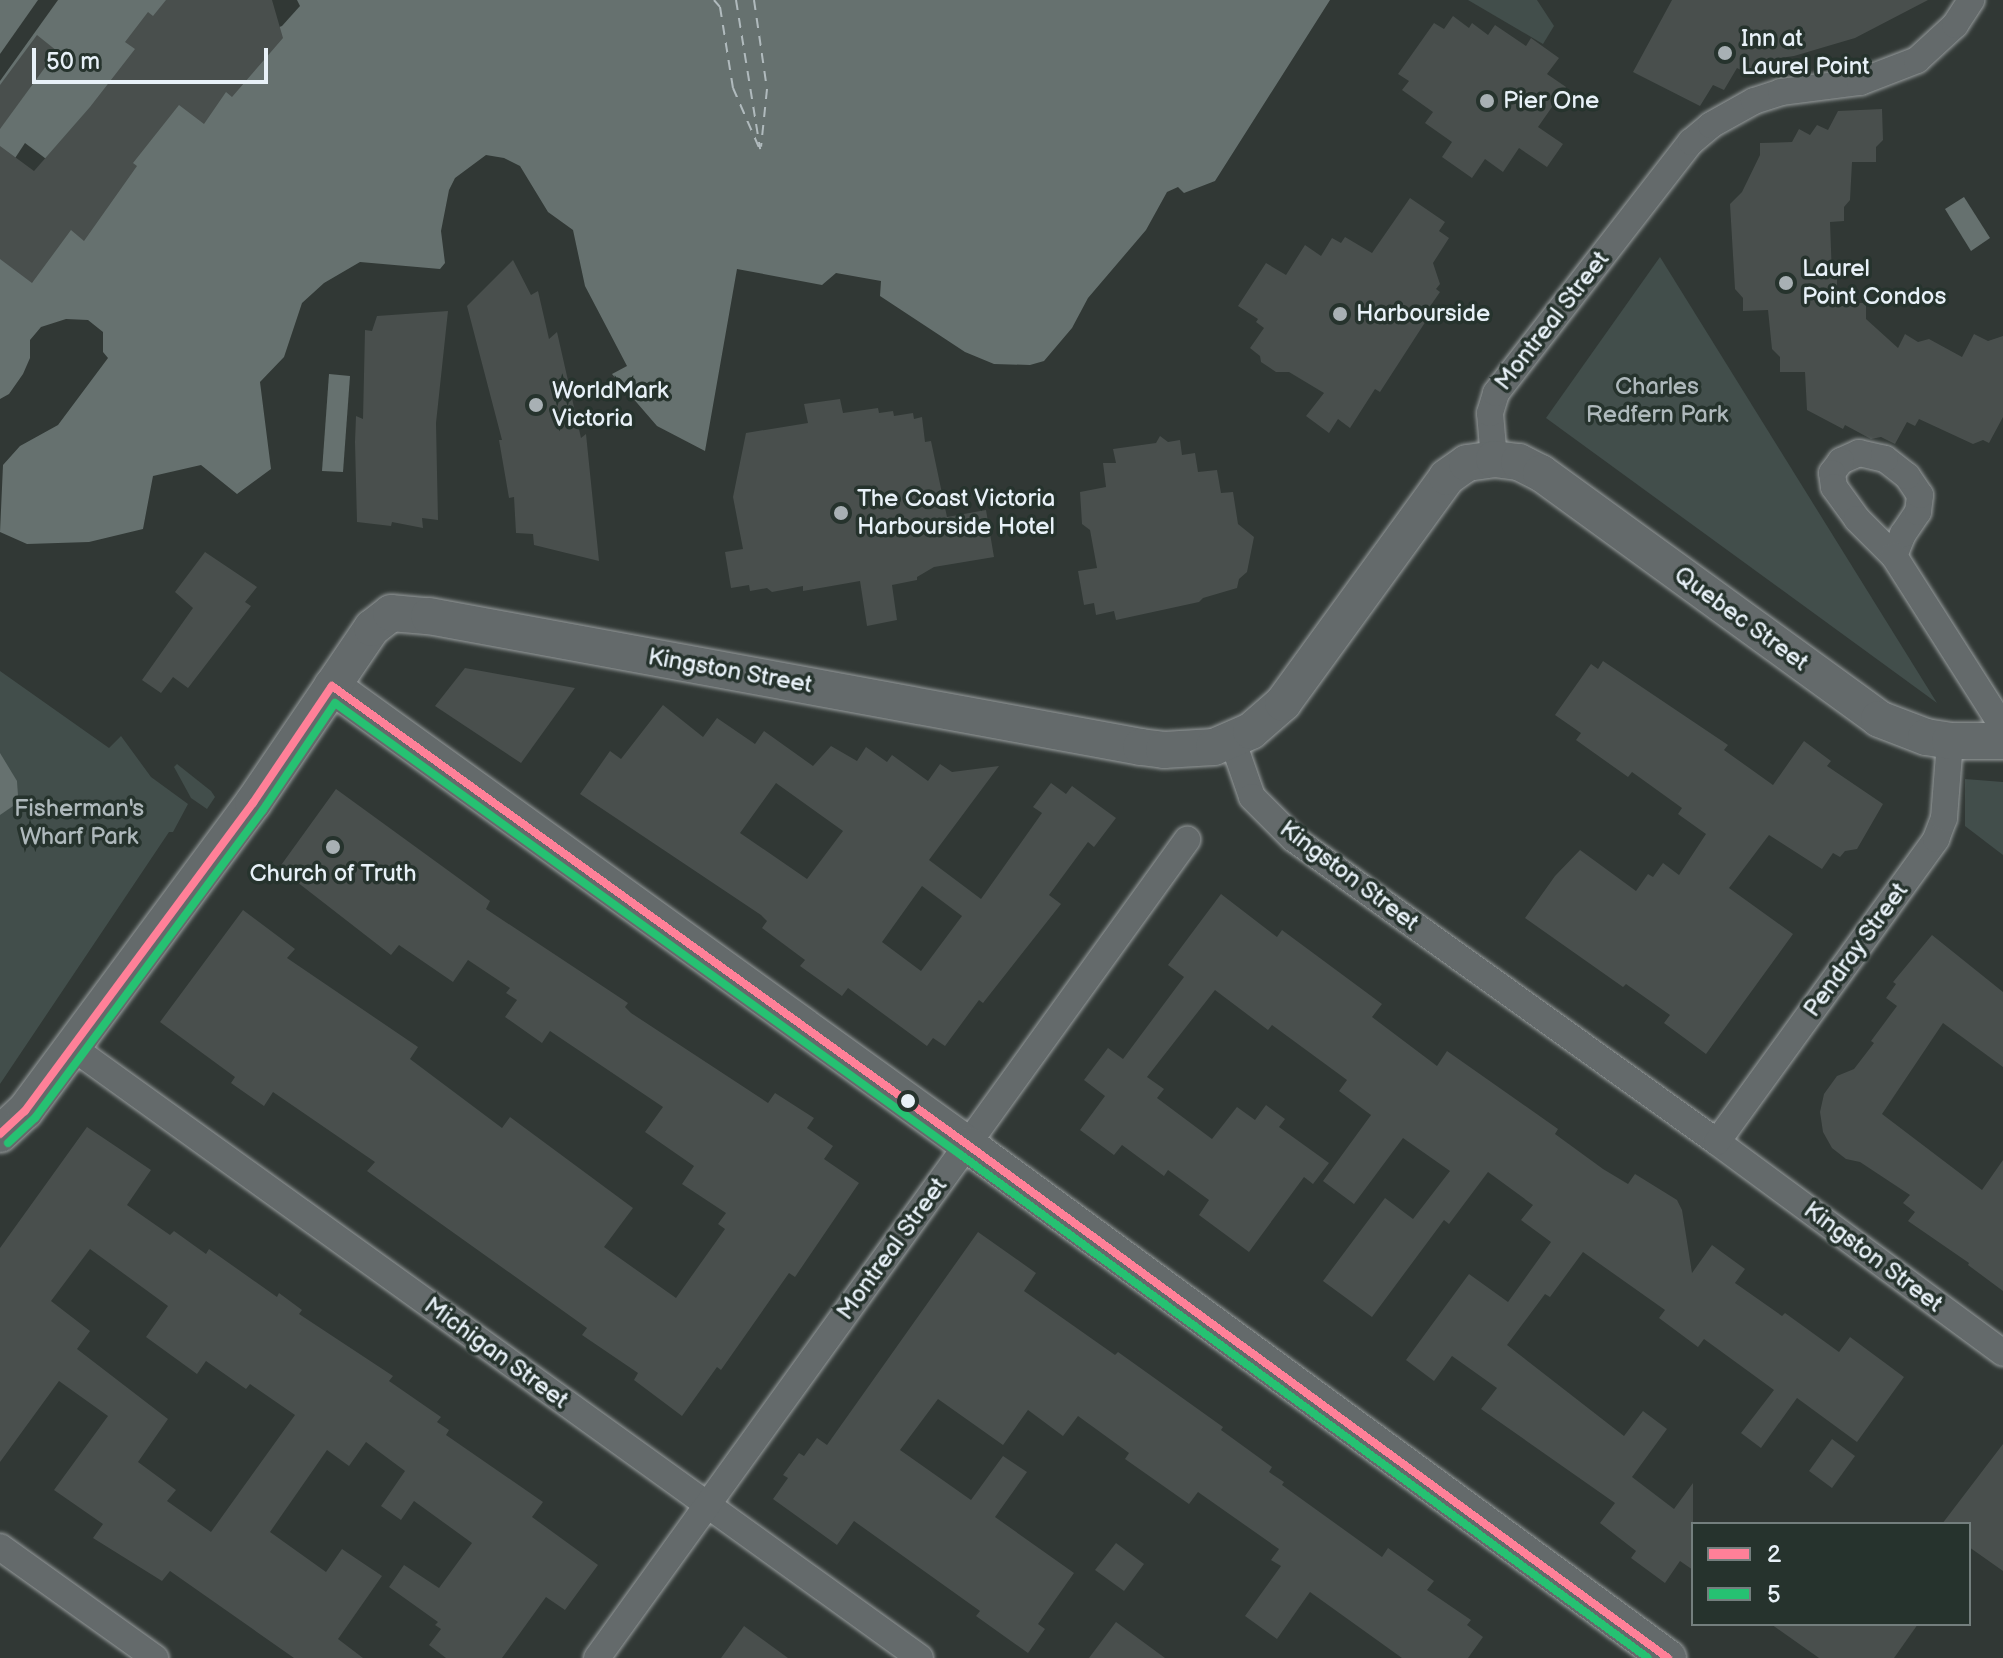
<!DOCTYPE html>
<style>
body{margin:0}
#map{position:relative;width:2003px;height:1658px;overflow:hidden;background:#313835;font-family:"Balsamiq Sans",sans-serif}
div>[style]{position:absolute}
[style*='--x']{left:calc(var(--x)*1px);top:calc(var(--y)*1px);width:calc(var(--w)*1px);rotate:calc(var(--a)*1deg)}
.green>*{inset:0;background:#424e4b}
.water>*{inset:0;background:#66716f}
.pier>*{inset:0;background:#313835}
.ferry>*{height:2px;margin-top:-1px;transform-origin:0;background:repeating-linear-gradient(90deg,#b0babd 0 10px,transparent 0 18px)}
.building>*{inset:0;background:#494f4d}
.roads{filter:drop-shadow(0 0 2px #989d9e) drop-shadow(0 0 2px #989d9e)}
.street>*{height:26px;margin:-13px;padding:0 13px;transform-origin:13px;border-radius:13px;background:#646a6b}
.secondary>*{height:36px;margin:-18px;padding:0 18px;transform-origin:18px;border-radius:18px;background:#646a6b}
.bus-1>*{height:8px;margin:-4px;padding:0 4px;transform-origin:4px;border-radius:4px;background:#ff8098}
.bus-2>*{height:8px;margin:-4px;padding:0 4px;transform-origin:4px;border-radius:4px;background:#26c172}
.dots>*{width:22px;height:22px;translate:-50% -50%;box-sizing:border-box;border:4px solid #26332d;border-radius:50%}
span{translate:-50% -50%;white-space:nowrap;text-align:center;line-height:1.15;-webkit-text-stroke:7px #26332d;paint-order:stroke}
.poi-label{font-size:24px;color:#e8f1f8}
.left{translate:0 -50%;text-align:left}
.street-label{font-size:24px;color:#e8f1f8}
.park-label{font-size:24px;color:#afb9bc}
.legend{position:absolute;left:1691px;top:1522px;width:280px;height:104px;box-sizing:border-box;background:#26332d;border:2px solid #747f7e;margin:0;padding:10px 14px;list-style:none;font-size:24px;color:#e8f1f8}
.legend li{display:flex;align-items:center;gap:16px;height:40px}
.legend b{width:40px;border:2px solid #747f7e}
.scale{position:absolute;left:32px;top:48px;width:236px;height:36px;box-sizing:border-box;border:4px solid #e8f1f8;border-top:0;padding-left:10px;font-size:24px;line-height:28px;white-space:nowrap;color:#e8f1f8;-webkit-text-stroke:6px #26332d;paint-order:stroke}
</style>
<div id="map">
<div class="green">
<i style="clip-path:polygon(1468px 0,1537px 0,1554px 26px,1543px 44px)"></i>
<i style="clip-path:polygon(1660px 257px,1937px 703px,1546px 418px)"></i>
<i style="clip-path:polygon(0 671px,109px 748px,121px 736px,151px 777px,188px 804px,173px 832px,169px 832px,0 1084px)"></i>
<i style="clip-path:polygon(177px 764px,211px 791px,215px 797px,207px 809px,191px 798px,174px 767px)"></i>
<i style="clip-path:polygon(1965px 779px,2003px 782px,2003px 855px,1965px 826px)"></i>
</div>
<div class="water">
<i style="clip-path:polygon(0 0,1330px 0,1215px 181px,1184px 193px,1178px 187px,1167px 192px,1146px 230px,1088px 298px,1072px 328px,1044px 361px,1030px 365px,994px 364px,965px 352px,880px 296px,881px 281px,836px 273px,822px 285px,737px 269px,705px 451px,657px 426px,612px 374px,627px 366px,585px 286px,573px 230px,548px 212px,520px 166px,504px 158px,486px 155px,455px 178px,449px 190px,441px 231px,445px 263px,440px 269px,360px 262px,324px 283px,302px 303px,284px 357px,260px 382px,271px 469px,237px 494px,201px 465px,153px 476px,143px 529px,89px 542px,27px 544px,0 532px,3px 465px,20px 446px,58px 425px,108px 358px,103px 352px,103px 332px,88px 320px,66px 319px,41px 327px,30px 340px,30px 358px,23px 374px,9px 394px,0 399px)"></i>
<i style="clip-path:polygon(1964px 197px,1990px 238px,1971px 251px,1945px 209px)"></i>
<i style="clip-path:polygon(329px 374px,350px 376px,343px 472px,322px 471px)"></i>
<i style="clip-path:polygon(0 753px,17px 781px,18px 796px,16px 804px,0 815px)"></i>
</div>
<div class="pier">
<i style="clip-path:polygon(38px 0,58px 0,0 81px,0 54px)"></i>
<i style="clip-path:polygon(231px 0,297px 0,300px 6px,282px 26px,269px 31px)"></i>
<i style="clip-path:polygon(25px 143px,66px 174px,0 181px)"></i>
</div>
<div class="ferry">
<i style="--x:714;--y:0;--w:9;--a:49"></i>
<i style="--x:720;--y:7;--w:82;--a:80.9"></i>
<i style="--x:733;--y:88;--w:70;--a:66.4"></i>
<i style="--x:736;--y:0;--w:151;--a:80.8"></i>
<i style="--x:754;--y:0;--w:90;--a:81.7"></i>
<i style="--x:767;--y:89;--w:58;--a:95.9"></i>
</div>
<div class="building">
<i style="clip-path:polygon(166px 0,272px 0,283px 38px,232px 97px,226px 92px,204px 124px,179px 105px,133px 163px,137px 166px,84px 241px,71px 230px,32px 283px,0 259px,0 146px,34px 171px,90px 107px,135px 49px,125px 42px,148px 12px,153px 16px)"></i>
<i style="clip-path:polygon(1672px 0,1928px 0,1855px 38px,1794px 56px,1758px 61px,1750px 75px,1737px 68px,1724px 90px,1713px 85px,1700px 106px,1633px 72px)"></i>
<i style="clip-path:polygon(1453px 16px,1469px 28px,1472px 23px,1488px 35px,1495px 25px,1526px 46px,1531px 38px,1559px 58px,1547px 74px,1566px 87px,1538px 127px,1563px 144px,1547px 167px,1519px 148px,1503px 172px,1485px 159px,1472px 178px,1442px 157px,1452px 142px,1425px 123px,1433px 112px,1402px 90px,1409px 81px,1398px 74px,1434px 23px,1444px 29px)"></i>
<i style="clip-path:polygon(37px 35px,57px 51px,0 129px,0 85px)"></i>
<i style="clip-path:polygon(1882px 109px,1883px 140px,1876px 147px,1876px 162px,1852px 162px,1850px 200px,1844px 207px,1844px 221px,1830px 222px,1832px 276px,1837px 276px,1837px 294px,1840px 294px,1841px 303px,1866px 303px,1866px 319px,1898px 348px,1905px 334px,1918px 342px,1929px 339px,1962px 357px,1974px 334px,1988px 341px,2003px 336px,2003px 417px,1989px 443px,1983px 440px,1973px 444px,1919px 419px,1915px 426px,1907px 422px,1895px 444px,1881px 437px,1871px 439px,1845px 425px,1843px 429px,1807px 410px,1805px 372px,1780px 372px,1780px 357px,1772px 349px,1768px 310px,1743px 311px,1743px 298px,1735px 289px,1730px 204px,1742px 192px,1760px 155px,1760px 143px,1792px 142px,1799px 129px,1810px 135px,1817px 125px,1828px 130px,1838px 111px)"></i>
<i style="clip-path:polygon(1410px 198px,1445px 222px,1439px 231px,1449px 238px,1433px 263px,1440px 284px,1436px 289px,1440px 292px,1431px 305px,1435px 307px,1380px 392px,1375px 389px,1350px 428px,1338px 419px,1329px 433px,1306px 416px,1324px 393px,1289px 372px,1276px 372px,1261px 362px,1260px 356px,1250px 348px,1264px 328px,1256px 322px,1258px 319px,1238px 306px,1266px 263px,1286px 275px,1305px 245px,1321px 256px,1332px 238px,1341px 243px,1345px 237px,1372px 253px)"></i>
<i style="clip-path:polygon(513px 260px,531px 295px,538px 291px,549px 339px,557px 332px,581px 438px,586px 434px,599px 561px,534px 545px,533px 534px,516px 533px,514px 497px,509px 498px,499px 440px,502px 440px,467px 306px)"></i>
<i style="clip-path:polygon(448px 311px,436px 423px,438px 520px,422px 518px,423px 528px,392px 522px,391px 526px,357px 522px,355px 442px,356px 416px,363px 419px,365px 330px,372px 331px,377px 316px)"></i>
<i style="clip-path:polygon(840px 399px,843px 413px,878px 408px,879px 413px,893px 411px,894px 416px,913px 413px,914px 419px,922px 417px,925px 442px,931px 441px,947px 517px,986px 510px,994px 557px,934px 567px,917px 577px,917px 580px,892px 585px,897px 620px,867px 626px,860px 581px,803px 591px,803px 586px,772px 592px,767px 588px,750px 591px,749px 585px,731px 588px,725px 552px,743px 549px,733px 497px,746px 433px,808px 423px,804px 404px)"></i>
<i style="clip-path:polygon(1160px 436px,1168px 442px,1180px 440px,1182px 455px,1195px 453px,1198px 472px,1217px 470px,1221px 493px,1233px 492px,1238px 524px,1254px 537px,1247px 572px,1239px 579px,1237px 588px,1203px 598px,1199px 602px,1116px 620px,1114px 611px,1096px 615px,1094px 603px,1084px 605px,1078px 571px,1097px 568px,1090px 530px,1082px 524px,1080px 492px,1106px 487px,1103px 463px,1116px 463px,1113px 449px,1156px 443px)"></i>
<i style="clip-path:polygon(205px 552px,257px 587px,245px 602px,251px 606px,188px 688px,173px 677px,161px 693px,142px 680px,193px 608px,175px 592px)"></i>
<i style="clip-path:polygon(1603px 661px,1728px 745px,1724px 750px,1773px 785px,1804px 741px,1831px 761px,1827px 766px,1883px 804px,1857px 849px,1845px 851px,1840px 857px,1833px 853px,1822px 869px,1769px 835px,1729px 888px,1793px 934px,1706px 1054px,1664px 1023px,1670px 1015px,1626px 984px,1623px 987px,1525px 918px,1555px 876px,1580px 850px,1636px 891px,1648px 874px,1653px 877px,1663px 863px,1679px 875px,1706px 834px,1678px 814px,1682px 808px,1632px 772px,1628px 777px,1576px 740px,1581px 733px,1555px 715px,1591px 664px,1598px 669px)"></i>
<i style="clip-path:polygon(465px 668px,575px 688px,521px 763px,435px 706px)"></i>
<i style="clip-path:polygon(evenodd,663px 705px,703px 737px,717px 718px,755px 744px,764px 731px,813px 766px,831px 746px,857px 761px,866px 747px,887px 762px,892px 755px,928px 781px,940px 764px,952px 772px,999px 766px,929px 860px,981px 899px,1042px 813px,1033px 807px,1051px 783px,1066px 794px,1072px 786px,1116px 818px,1094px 847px,1088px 842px,1049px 895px,1061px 904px,983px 1003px,979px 1000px,945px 1046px,933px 1038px,927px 1046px,848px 988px,842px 996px,800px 966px,805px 960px,762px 928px,767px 921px,761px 915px,580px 794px,610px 751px,621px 759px,663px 705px,776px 783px,843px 831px,807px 879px,740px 833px,776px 783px,663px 705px,922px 886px,962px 916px,921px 971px,882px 942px,922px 886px)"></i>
<i style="clip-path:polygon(336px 789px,490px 901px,486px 909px,628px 1003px,625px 1007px,631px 1013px,768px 1103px,775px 1093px,814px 1118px,807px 1128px,833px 1146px,824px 1159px,859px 1183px,795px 1277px,789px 1273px,721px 1370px,717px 1367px,682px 1416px,634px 1380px,638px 1373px,582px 1335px,587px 1328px,367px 1171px,375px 1162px,273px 1092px,264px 1106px,231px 1083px,235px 1077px,160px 1022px,243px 910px,295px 949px,287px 958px,418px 1047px,410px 1059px,502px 1128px,510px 1117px,633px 1208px,604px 1247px,676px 1298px,725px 1229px,718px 1224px,726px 1213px,682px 1184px,694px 1166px,645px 1132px,663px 1107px,550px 1031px,542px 1043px,505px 1017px,517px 1000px,506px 993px,510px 988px,468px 960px,453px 982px,399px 945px,391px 955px,279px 868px)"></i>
<i style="clip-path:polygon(1221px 894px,1277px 937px,1282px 930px,1382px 1004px,1372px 1017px,1437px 1066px,1447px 1051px,1558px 1129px,1555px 1134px,1603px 1169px,1628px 1184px,1635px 1174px,1677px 1200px,1682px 1210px,1692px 1273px,1712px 1245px,1745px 1269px,1735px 1283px,1782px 1316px,1785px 1313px,1839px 1352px,1850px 1337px,1904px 1377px,1857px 1442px,1797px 1398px,1761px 1448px,1741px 1433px,1774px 1390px,1704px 1339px,1698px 1347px,1659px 1318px,1665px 1310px,1583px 1252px,1550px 1297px,1545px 1294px,1507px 1345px,1624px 1436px,1643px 1411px,1667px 1429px,1632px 1477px,1674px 1509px,1693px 1483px,1693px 1570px,1680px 1561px,1665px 1583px,1631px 1558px,1636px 1551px,1600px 1523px,1615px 1503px,1481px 1409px,1497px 1388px,1452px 1356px,1434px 1381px,1406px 1360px,1469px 1274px,1508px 1302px,1551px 1242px,1521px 1220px,1533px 1205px,1488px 1172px,1449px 1224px,1444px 1220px,1372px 1317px,1323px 1281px,1385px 1198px,1413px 1219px,1450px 1171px,1403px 1138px,1354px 1204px,1323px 1181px,1371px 1115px,1339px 1091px,1347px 1080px,1272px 1025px,1268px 1030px,1215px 990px,1147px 1077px,1164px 1089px,1157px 1098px,1212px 1139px,1237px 1107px,1255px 1120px,1266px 1105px,1285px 1119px,1279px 1127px,1329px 1163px,1313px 1184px,1304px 1177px,1249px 1252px,1199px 1215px,1209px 1200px,1168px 1170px,1164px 1176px,1122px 1145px,1114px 1155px,1080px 1130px,1105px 1096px,1084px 1080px,1108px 1048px,1123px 1059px,1184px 977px,1168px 965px)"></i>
<i style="clip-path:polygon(1932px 935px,2003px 992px,2003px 1067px,1943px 1023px,1882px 1114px,1982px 1190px,2003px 1160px,2003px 1291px,1968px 1265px,1969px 1263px,1908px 1221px,1915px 1212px,1903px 1203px,1910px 1195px,1860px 1162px,1846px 1159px,1832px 1148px,1823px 1132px,1820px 1112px,1824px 1094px,1837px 1076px,1854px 1069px,1874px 1043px,1871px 1041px,1897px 1006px,1886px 998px,1896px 984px,1893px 982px)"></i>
<i style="clip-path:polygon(evenodd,87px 1127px,151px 1170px,127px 1205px,170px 1235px,174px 1231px,206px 1254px,209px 1249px,277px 1297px,279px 1293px,302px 1310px,299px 1314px,393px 1376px,389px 1381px,441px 1417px,437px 1422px,449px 1430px,446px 1435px,543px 1502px,532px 1517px,598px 1565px,565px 1610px,546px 1597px,502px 1658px,446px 1658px,429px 1645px,441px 1629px,435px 1625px,438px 1622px,389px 1587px,404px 1565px,439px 1588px,472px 1543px,414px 1501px,401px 1520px,381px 1506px,405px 1471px,366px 1442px,349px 1466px,327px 1450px,270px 1532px,326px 1572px,342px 1549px,382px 1576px,338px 1639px,363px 1658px,294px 1658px,170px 1571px,162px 1581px,93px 1538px,103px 1524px,54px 1490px,108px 1416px,59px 1381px,0 1462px,0 1248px,87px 1127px,90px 1249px,168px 1306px,146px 1337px,197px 1374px,206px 1361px,246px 1389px,250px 1384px,295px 1415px,211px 1532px,167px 1501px,176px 1490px,138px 1462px,168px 1419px,77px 1349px,90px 1331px,51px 1301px,90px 1249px)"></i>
<i style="clip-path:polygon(978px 1232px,1036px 1273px,1024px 1291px,1115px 1355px,1118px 1352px,1223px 1427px,1221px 1430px,1272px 1467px,1269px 1472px,1284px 1482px,1282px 1485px,1382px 1557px,1388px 1548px,1434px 1581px,1427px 1590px,1471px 1620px,1467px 1625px,1483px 1637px,1468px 1658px,1402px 1658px,1310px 1592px,1277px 1639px,1245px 1616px,1281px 1566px,1271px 1560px,1279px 1549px,1198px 1492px,1189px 1504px,1125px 1459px,1129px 1453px,1078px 1416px,1063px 1436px,1028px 1410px,1003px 1445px,938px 1399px,900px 1450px,971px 1500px,1003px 1456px,1027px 1472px,995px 1517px,1074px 1573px,1038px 1624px,1045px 1629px,1028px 1653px,976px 1616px,980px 1611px,854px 1521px,837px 1545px,773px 1499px,788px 1478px,783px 1475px,799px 1453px,804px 1456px,817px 1438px,827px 1445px)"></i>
<i style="clip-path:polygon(1832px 1439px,1855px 1456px,1832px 1488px,1809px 1471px)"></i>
<i style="clip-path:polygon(2003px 1444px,2003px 1571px,1969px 1547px,1969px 1524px,1942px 1524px)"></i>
<i style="clip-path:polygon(1116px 1543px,1144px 1564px,1124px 1591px,1095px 1570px)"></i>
<i style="clip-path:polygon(1116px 1622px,1165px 1658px,1089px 1658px)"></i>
<i style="clip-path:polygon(1771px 1624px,1918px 1624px,1894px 1658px,1819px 1658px)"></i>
<i style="clip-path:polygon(744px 1626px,788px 1658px,721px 1658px)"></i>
</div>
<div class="roads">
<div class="street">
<i style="--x:1494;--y:459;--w:46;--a:-95"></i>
<i style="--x:1490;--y:413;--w:21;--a:-73"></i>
<i style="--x:1496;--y:393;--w:318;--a:-52.2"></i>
<i style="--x:1691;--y:142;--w:26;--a:-40"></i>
<i style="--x:1711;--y:125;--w:49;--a:-29.2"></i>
<i style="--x:1754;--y:101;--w:28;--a:-18"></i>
<i style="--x:1781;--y:92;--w:80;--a:-7.2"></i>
<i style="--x:1860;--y:82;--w:61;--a:-21.1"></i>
<i style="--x:1917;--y:60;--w:52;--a:-42.6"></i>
<i style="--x:1955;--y:25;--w:30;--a:-57"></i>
<i style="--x:1894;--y:556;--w:24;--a:-68"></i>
<i style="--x:1903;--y:534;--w:27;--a:-56"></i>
<i style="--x:1918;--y:512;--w:17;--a:-83"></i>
<i style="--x:1920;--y:495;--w:23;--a:-124"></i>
<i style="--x:1907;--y:476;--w:28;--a:-142"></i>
<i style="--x:1885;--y:459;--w:27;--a:-167"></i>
<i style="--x:1859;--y:453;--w:20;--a:156"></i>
<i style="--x:1841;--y:461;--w:15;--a:127"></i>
<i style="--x:1832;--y:473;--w:14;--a:82"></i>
<i style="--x:1834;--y:487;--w:39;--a:54"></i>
<i style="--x:1857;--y:519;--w:52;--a:45"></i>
<i style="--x:1894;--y:556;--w:203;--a:57.5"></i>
<i style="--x:1233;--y:742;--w:58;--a:70.9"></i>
<i style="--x:1252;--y:797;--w:59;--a:45"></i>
<i style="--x:1294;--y:839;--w:520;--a:35.61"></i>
<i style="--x:1717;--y:1142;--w:355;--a:36.4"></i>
<i style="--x:72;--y:1047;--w:1045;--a:35.77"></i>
<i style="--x:1717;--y:1142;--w:374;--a:-54.1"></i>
<i style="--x:1936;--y:839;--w:22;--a:-69"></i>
<i style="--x:1944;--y:818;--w:77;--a:-85.5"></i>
<i style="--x:0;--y:1547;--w:191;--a:35.6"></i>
<i style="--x:597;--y:1658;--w:1009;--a:-54.2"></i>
</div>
<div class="secondary">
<i style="--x:332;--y:686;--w:784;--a:35.82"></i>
<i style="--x:968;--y:1145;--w:868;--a:36.24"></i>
<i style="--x:0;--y:1134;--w:34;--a:-43"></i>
<i style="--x:25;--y:1111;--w:383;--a:-53.5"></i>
<i style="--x:253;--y:803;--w:212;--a:-55.8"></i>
<i style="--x:372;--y:628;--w:24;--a:-38"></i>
<i style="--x:391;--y:613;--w:38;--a:5"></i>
<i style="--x:429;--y:616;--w:724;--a:10.43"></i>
<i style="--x:1141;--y:747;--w:23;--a:7"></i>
<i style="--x:1164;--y:750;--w:50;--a:-3.4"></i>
<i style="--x:1214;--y:747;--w:40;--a:-23.4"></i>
<i style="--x:1251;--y:731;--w:43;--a:-41.2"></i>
<i style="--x:1283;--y:703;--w:279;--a:-54"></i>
<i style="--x:1447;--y:477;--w:24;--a:-35"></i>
<i style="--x:1467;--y:463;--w:27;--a:-8"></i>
<i style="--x:1494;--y:459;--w:25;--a:7"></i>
<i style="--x:1519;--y:462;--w:25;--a:27"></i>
<i style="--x:1541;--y:473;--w:418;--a:36"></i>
<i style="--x:1879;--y:719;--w:50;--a:21"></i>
<i style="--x:1926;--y:737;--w:24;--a:9"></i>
<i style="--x:1950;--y:741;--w:53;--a:0"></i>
</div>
</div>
<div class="bus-1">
<i style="--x:0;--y:1134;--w:34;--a:-43"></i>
<i style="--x:25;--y:1111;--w:383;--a:-53.5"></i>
<i style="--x:253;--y:803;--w:141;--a:-56"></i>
<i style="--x:332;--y:686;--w:784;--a:35.82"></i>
<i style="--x:968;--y:1145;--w:868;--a:36.24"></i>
</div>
<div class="bus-2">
<i style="--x:8;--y:1143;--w:37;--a:-43"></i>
<i style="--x:35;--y:1118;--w:383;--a:-53.5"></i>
<i style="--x:263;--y:810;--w:129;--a:-56.1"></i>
<i style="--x:335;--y:703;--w:772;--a:35.83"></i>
<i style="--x:961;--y:1155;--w:851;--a:36.21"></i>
</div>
<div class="dots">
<i style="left:1725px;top:53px;background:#a8b0b4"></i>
<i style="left:1487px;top:101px;background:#a8b0b4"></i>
<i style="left:1786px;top:283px;background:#a8b0b4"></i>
<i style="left:1340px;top:314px;background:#a8b0b4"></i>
<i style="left:536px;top:405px;background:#a8b0b4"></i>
<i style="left:841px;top:513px;background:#a8b0b4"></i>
<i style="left:333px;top:847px;background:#a8b0b4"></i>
<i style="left:908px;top:1101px;background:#e8f1f8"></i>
</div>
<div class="poi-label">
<span class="left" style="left:1741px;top:53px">Inn at<br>Laurel Point</span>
<span class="left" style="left:1503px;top:101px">Pier One</span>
<span class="left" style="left:1802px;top:283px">Laurel<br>Point Condos</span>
<span class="left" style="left:1356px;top:314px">Harbourside</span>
<span class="left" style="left:552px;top:405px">WorldMark<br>Victoria</span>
<span class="left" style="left:857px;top:513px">The Coast Victoria<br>Harbourside Hotel</span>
<span style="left:333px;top:874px">Church of Truth</span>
</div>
<div class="street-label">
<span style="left:1552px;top:321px;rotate:-52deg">Montreal Street</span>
<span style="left:1741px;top:619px;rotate:36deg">Quebec Street</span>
<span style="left:730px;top:671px;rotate:10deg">Kingston Street</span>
<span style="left:1349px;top:876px;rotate:37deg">Kingston Street</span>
<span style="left:1856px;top:950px;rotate:-54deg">Pendray Street</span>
<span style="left:892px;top:1249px;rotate:-54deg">Montreal Street</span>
<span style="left:1873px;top:1257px;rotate:37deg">Kingston Street</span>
<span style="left:496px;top:1353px;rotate:36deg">Michigan Street</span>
</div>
<div class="park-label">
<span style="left:1657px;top:401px">Charles<br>Redfern Park</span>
<span style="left:79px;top:823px">Fisherman's<br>Wharf Park</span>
</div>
<ul class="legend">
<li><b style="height:10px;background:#ff8098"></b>2</li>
<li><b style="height:10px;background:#26c172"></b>5</li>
</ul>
<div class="scale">50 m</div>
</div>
